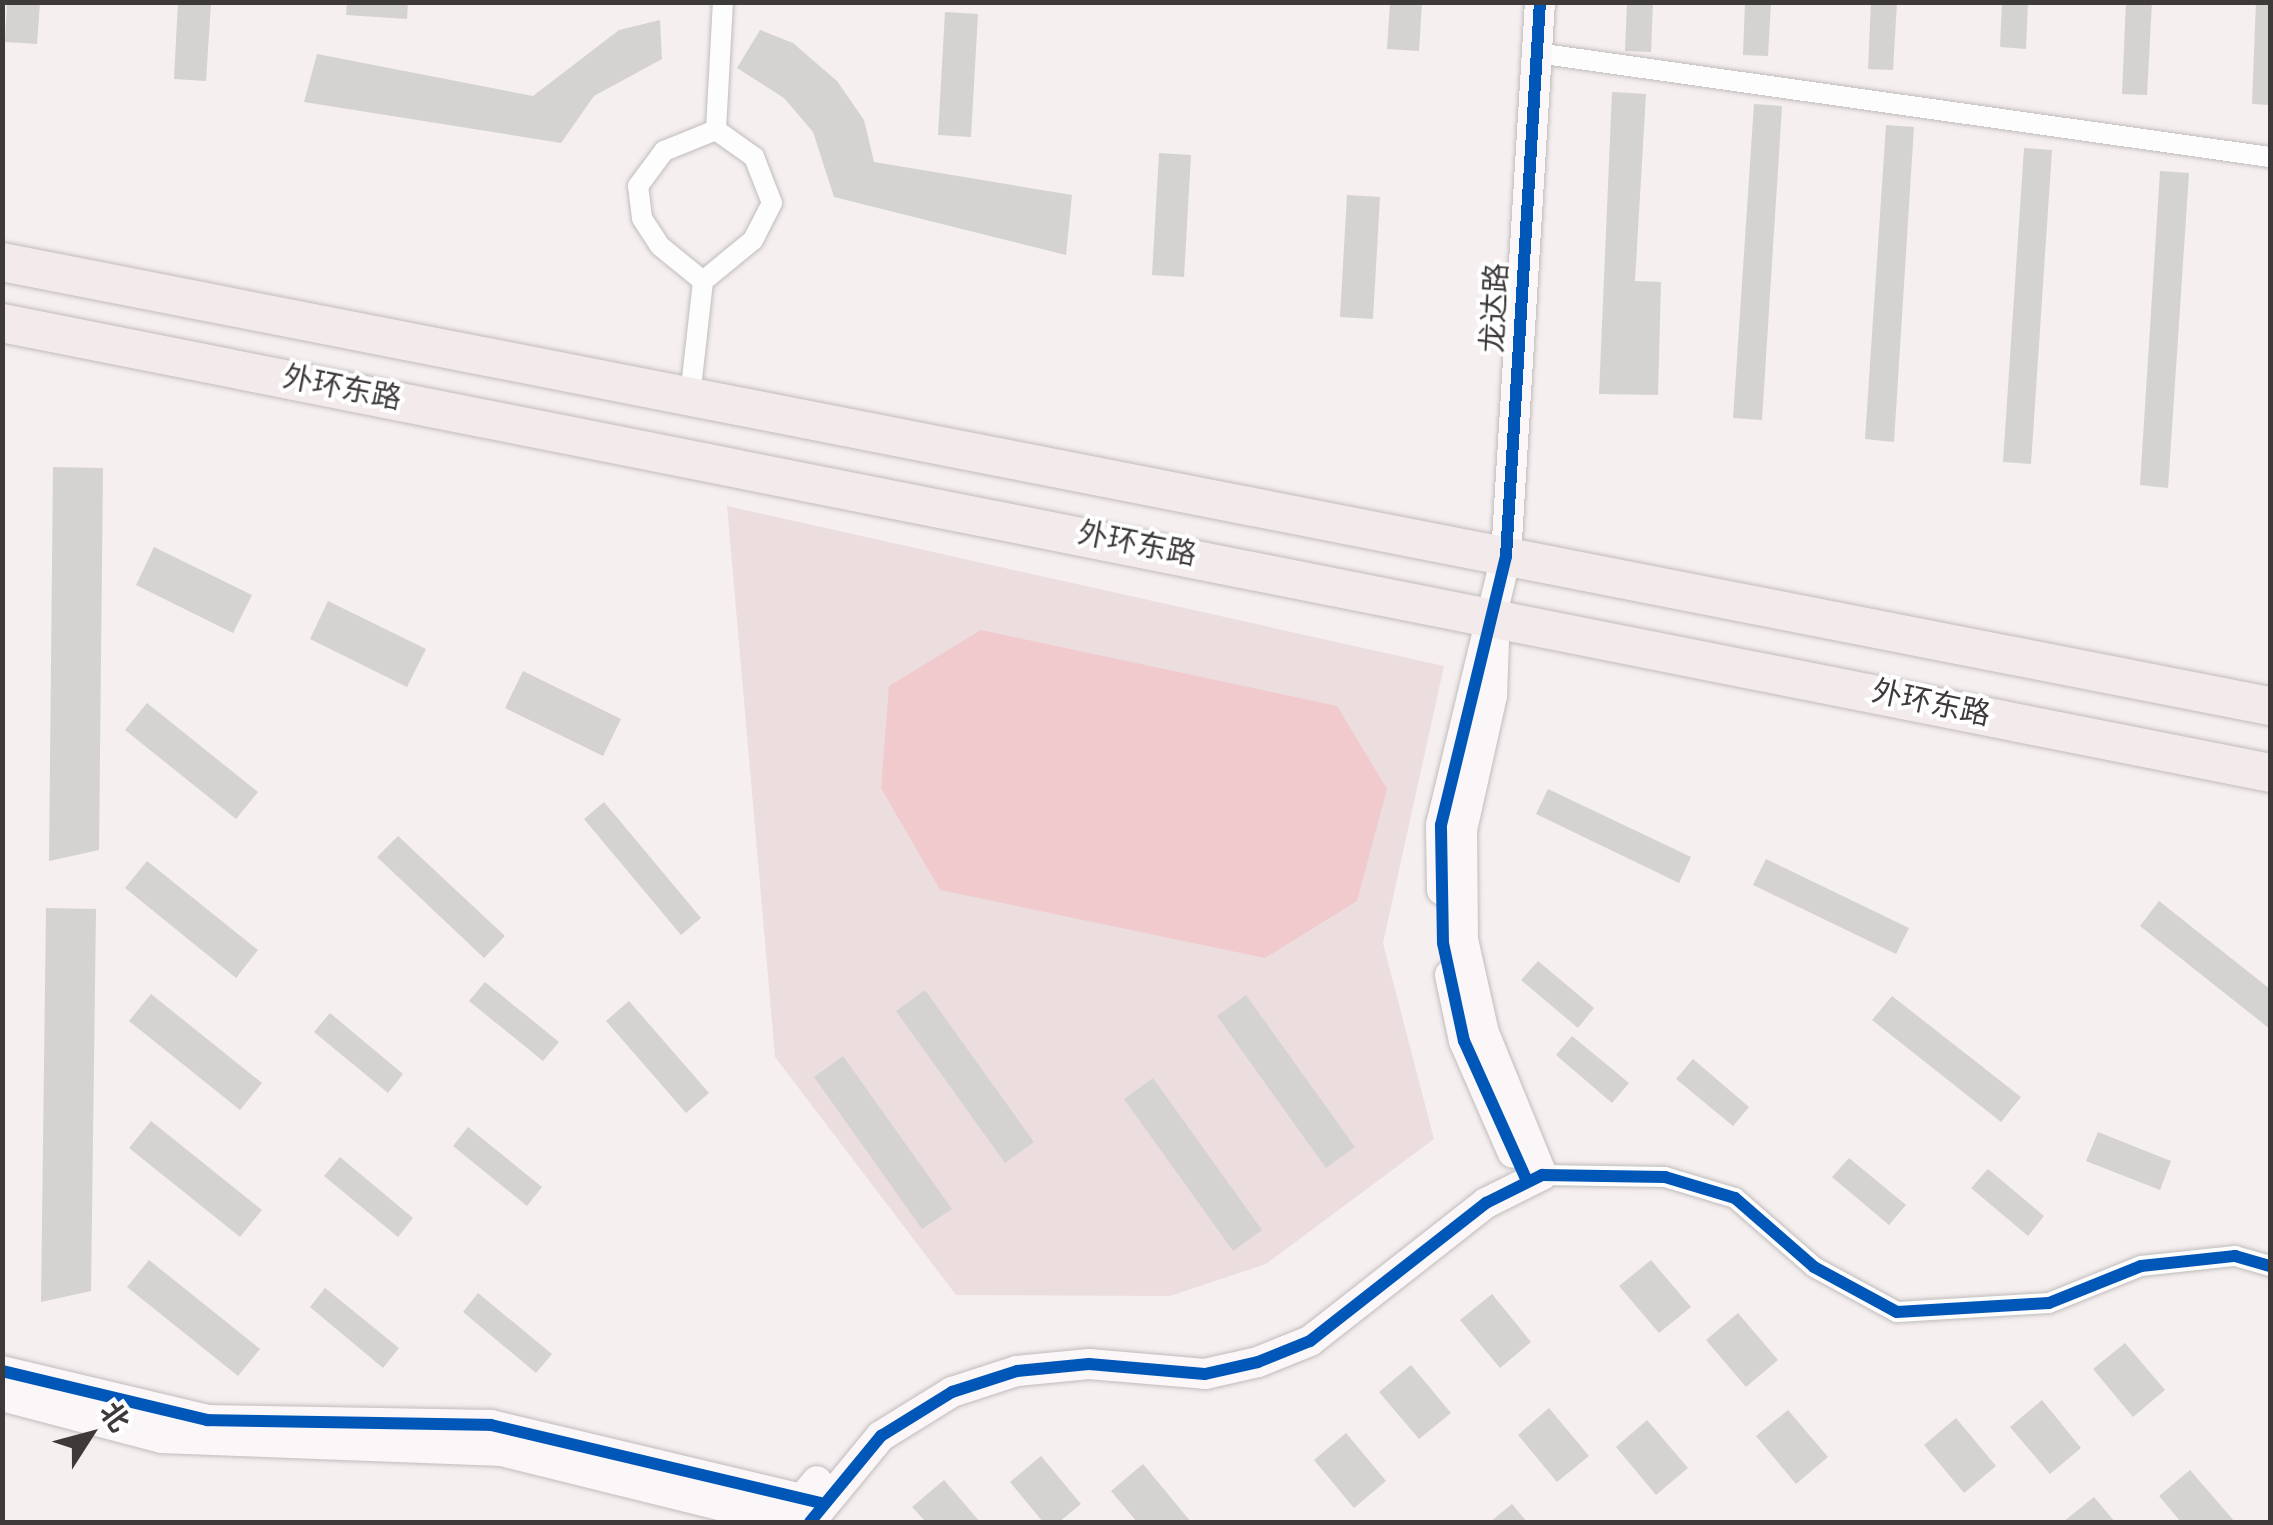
<!DOCTYPE html>
<meta charset="utf-8">
<style>
body{margin:0}
#map{position:relative;width:2273px;height:1525px;overflow:hidden;background:#f5efef;font-family:Signika,"Noto Sans SC",sans-serif}
div>[style]{position:absolute}
[style*='--x']{left:calc(var(--x)*1px);top:calc(var(--y)*1px);width:calc(var(--w)*1px);rotate:calc(var(--a)*1deg)}
.built>*{inset:0;background:#ecdedf}
.green>*{inset:0;background:#f0cacd}
.building>*{inset:0;background:#d4d3d2}
.roads{filter:drop-shadow(0 0 2px #c1bcbc) drop-shadow(0 0 2px #c1bcbc)}
.street>*{height:20px;margin:-10px;padding:0 10px;transform-origin:10px;border-radius:10px;background:#fefdfd}
.secondary>*{height:30px;margin:-15px;padding:0 15px;transform-origin:15px;border-radius:15px;background:#fbf7f8}
.highway>*{height:38px;margin:-19px;padding:0 19px;transform-origin:19px;border-radius:19px;background:#f3eaeb}
.cycleway>*{height:12px;margin:-6px;padding:0 6px;transform-origin:6px;border-radius:6px;background:#0057b8}
span{translate:-50% -50%;white-space:nowrap;text-align:center;line-height:1.15;-webkit-text-stroke:8px #fff;paint-order:stroke}
.street-label{font-size:30px;color:#3e3a3a}
.frame{position:absolute;inset:0;border:5px solid #3e3a3a;pointer-events:none}
.north{position:absolute;left:40px;top:1385px;width:100px;height:100px;-webkit-text-stroke:8px #fff;paint-order:stroke;rotate:54deg;font-size:28px;font-weight:700;line-height:40px;text-align:center;color:#3e3a3a}
.north::after{content:'';display:block;margin:auto;width:35px;height:45px;background:#3e3a3a;clip-path:polygon(50% 0,100% 100%,50% 72%,0 100%)}
</style>
<div id="map">
<div class="built">
<i style="clip-path:polygon(727px 506px,1444px 666px,1383px 943px,1434px 1139px,1266px 1264px,1170px 1296px,956px 1295px,775px 1057px)"></i>
</div>
<div class="green">
<i style="clip-path:polygon(981px 630px,1337px 706px,1387px 789px,1357px 901px,1265px 958px,940px 890px,881px 788px,889px 686px)"></i>
</div>
<div class="building">
<i style="clip-path:polygon(7px 2px,40px 2px,37px 44px,5px 42px)"></i>
<i style="clip-path:polygon(178px 2px,211px 2px,206px 81px,174px 79px)"></i>
<i style="clip-path:polygon(347px 2px,408px 2px,407px 19px,346px 15px)"></i>
<i style="clip-path:polygon(1390px 2px,1422px 2px,1419px 51px,1387px 49px)"></i>
<i style="clip-path:polygon(1627px 2px,1653px 2px,1651px 52px,1625px 51px)"></i>
<i style="clip-path:polygon(1745px 2px,1771px 2px,1768px 56px,1743px 55px)"></i>
<i style="clip-path:polygon(1871px 2px,1897px 2px,1893px 70px,1868px 69px)"></i>
<i style="clip-path:polygon(2002px 2px,2028px 2px,2026px 49px,2000px 47px)"></i>
<i style="clip-path:polygon(2126px 2px,2152px 2px,2147px 95px,2122px 94px)"></i>
<i style="clip-path:polygon(2256px 2px,2270px 2px,2270px 105px,2252px 104px)"></i>
<i style="clip-path:polygon(945px 12px,978px 14px,971px 137px,938px 135px)"></i>
<i style="clip-path:polygon(660px 20px,662px 59px,594px 96px,561px 143px,304px 102px,317px 54px,533px 96px,619px 30px)"></i>
<i style="clip-path:polygon(760px 30px,793px 43px,837px 81px,864px 120px,874px 162px,1072px 195px,1066px 255px,834px 197px,813px 132px,784px 98px,737px 68px)"></i>
<i style="clip-path:polygon(1612px 92px,1646px 94px,1635px 281px,1661px 282px,1658px 395px,1599px 394px)"></i>
<i style="clip-path:polygon(1754px 104px,1782px 106px,1762px 420px,1733px 418px)"></i>
<i style="clip-path:polygon(1886px 125px,1914px 127px,1894px 442px,1865px 439px)"></i>
<i style="clip-path:polygon(2024px 148px,2052px 150px,2031px 464px,2003px 462px)"></i>
<i style="clip-path:polygon(1159px 153px,1191px 155px,1184px 277px,1152px 275px)"></i>
<i style="clip-path:polygon(2160px 171px,2189px 173px,2168px 488px,2140px 485px)"></i>
<i style="clip-path:polygon(1347px 195px,1380px 197px,1373px 319px,1340px 317px)"></i>
<i style="clip-path:polygon(53px 467px,103px 468px,99px 850px,49px 861px)"></i>
<i style="clip-path:polygon(154px 547px,252px 595px,233px 633px,136px 585px)"></i>
<i style="clip-path:polygon(328px 601px,426px 649px,407px 687px,310px 639px)"></i>
<i style="clip-path:polygon(523px 671px,621px 719px,603px 756px,505px 708px)"></i>
<i style="clip-path:polygon(147px 703px,258px 792px,236px 819px,125px 730px)"></i>
<i style="clip-path:polygon(1548px 789px,1691px 857px,1679px 883px,1536px 814px)"></i>
<i style="clip-path:polygon(604px 802px,701px 918px,681px 935px,584px 819px)"></i>
<i style="clip-path:polygon(398px 836px,505px 936px,484px 958px,377px 857px)"></i>
<i style="clip-path:polygon(1766px 859px,1909px 928px,1896px 954px,1753px 885px)"></i>
<i style="clip-path:polygon(147px 861px,258px 950px,236px 978px,125px 888px)"></i>
<i style="clip-path:polygon(2159px 901px,2270px 989px,2270px 1029px,2140px 926px)"></i>
<i style="clip-path:polygon(46px 908px,96px 909px,91px 1291px,41px 1302px)"></i>
<i style="clip-path:polygon(1538px 961px,1594px 1008px,1578px 1028px,1521px 980px)"></i>
<i style="clip-path:polygon(485px 982px,559px 1042px,543px 1061px,469px 1001px)"></i>
<i style="clip-path:polygon(925px 990px,1034px 1142px,1005px 1163px,896px 1011px)"></i>
<i style="clip-path:polygon(151px 994px,262px 1083px,240px 1110px,129px 1021px)"></i>
<i style="clip-path:polygon(1246px 995px,1355px 1147px,1326px 1168px,1217px 1016px)"></i>
<i style="clip-path:polygon(1892px 996px,2021px 1097px,2001px 1122px,1872px 1020px)"></i>
<i style="clip-path:polygon(629px 1001px,709px 1093px,686px 1113px,606px 1021px)"></i>
<i style="clip-path:polygon(330px 1013px,403px 1074px,388px 1093px,314px 1032px)"></i>
<i style="clip-path:polygon(1572px 1036px,1629px 1083px,1612px 1103px,1556px 1055px)"></i>
<i style="clip-path:polygon(843px 1056px,952px 1209px,922px 1229px,814px 1077px)"></i>
<i style="clip-path:polygon(1693px 1059px,1749px 1107px,1733px 1126px,1676px 1079px)"></i>
<i style="clip-path:polygon(1153px 1078px,1262px 1230px,1233px 1251px,1124px 1099px)"></i>
<i style="clip-path:polygon(151px 1121px,262px 1210px,240px 1237px,129px 1148px)"></i>
<i style="clip-path:polygon(468px 1127px,542px 1187px,527px 1206px,453px 1146px)"></i>
<i style="clip-path:polygon(2098px 1132px,2171px 1161px,2160px 1190px,2086px 1161px)"></i>
<i style="clip-path:polygon(340px 1157px,413px 1218px,398px 1237px,324px 1176px)"></i>
<i style="clip-path:polygon(1849px 1158px,1906px 1205px,1889px 1225px,1832px 1177px)"></i>
<i style="clip-path:polygon(1988px 1169px,2044px 1216px,2028px 1236px,1971px 1188px)"></i>
<i style="clip-path:polygon(149px 1260px,260px 1349px,238px 1376px,127px 1287px)"></i>
<i style="clip-path:polygon(1651px 1260px,1691px 1307px,1659px 1333px,1619px 1286px)"></i>
<i style="clip-path:polygon(325px 1288px,399px 1348px,383px 1368px,310px 1307px)"></i>
<i style="clip-path:polygon(478px 1293px,552px 1354px,536px 1373px,463px 1312px)"></i>
<i style="clip-path:polygon(1492px 1294px,1531px 1342px,1500px 1368px,1460px 1320px)"></i>
<i style="clip-path:polygon(1738px 1313px,1778px 1360px,1746px 1387px,1706px 1340px)"></i>
<i style="clip-path:polygon(2125px 1343px,2165px 1390px,2133px 1417px,2093px 1369px)"></i>
<i style="clip-path:polygon(1411px 1365px,1451px 1413px,1419px 1439px,1379px 1392px)"></i>
<i style="clip-path:polygon(2042px 1400px,2081px 1448px,2050px 1474px,2010px 1427px)"></i>
<i style="clip-path:polygon(1549px 1408px,1589px 1456px,1557px 1482px,1518px 1435px)"></i>
<i style="clip-path:polygon(1788px 1410px,1828px 1457px,1796px 1484px,1756px 1436px)"></i>
<i style="clip-path:polygon(1956px 1418px,1996px 1466px,1964px 1493px,1924px 1445px)"></i>
<i style="clip-path:polygon(1647px 1420px,1688px 1468px,1656px 1495px,1616px 1447px)"></i>
<i style="clip-path:polygon(1346px 1433px,1386px 1481px,1354px 1508px,1314px 1460px)"></i>
<i style="clip-path:polygon(1041px 1456px,1081px 1504px,1059px 1522px,1043px 1522px,1010px 1482px)"></i>
<i style="clip-path:polygon(1143px 1464px,1191px 1522px,1137px 1522px,1111px 1491px)"></i>
<i style="clip-path:polygon(2190px 1470px,2235px 1522px,2181px 1522px,2159px 1496px)"></i>
<i style="clip-path:polygon(944px 1480px,980px 1522px,926px 1522px,912px 1507px)"></i>
<i style="clip-path:polygon(2094px 1497px,2115px 1522px,2063px 1522px)"></i>
<i style="clip-path:polygon(1512px 1504px,1527px 1522px,1490px 1522px)"></i>
</div>
<div class="roads">
<div class="street">
<i style="--x:1537;--y:53;--w:740;--a:8.08"></i>
<i style="--x:716;--y:130;--w:47;--a:35.4"></i>
<i style="--x:754;--y:157;--w:49;--a:68.6"></i>
<i style="--x:772;--y:203;--w:42;--a:117.2"></i>
<i style="--x:753;--y:240;--w:65;--a:140.6"></i>
<i style="--x:703;--y:281;--w:55;--a:-140.9"></i>
<i style="--x:660;--y:246;--w:33;--a:-123"></i>
<i style="--x:642;--y:218;--w:32;--a:-97"></i>
<i style="--x:638;--y:186;--w:44;--a:-53.4"></i>
<i style="--x:664;--y:151;--w:56;--a:-22"></i>
<i style="--x:716;--y:130;--w:128;--a:-86.9"></i>
<i style="--x:690;--y:397;--w:117;--a:-83.6"></i>
<i style="--x:1542;--y:1175;--w:123;--a:0.9"></i>
<i style="--x:1665;--y:1177;--w:73;--a:16.7"></i>
<i style="--x:1735;--y:1198;--w:105;--a:41.1"></i>
<i style="--x:1814;--y:1267;--w:94;--a:28.5"></i>
<i style="--x:1897;--y:1312;--w:152;--a:-3.4"></i>
<i style="--x:2049;--y:1303;--w:99;--a:-21.9"></i>
<i style="--x:2141;--y:1266;--w:95;--a:-6.1"></i>
<i style="--x:2235;--y:1256;--w:36;--a:16"></i>
</div>
<div class="secondary">
<i style="--x:1442;--y:890;--w:65;--a:-90.9"></i>
<i style="--x:1441;--y:825;--w:277;--a:-76.4"></i>
<i style="--x:1506;--y:556;--w:555;--a:-86.49"></i>
<i style="--x:1450;--y:975;--w:67;--a:78"></i>
<i style="--x:1464;--y:1041;--w:122;--a:66.4"></i>
<i style="--x:2;--y:1371;--w:211;--a:13.4"></i>
<i style="--x:207;--y:1420;--w:284;--a:1"></i>
<i style="--x:491;--y:1425;--w:337;--a:13.4"></i>
<i style="--x:2;--y:1396;--w:165;--a:14.7"></i>
<i style="--x:162;--y:1438;--w:339;--a:2.2"></i>
<i style="--x:501;--y:1451;--w:295;--a:13.9"></i>
<i style="--x:783;--y:1522;--w:53;--a:-50.3"></i>
<i style="--x:810;--y:1522;--w:112;--a:-50.5"></i>
<i style="--x:881;--y:1436;--w:84;--a:-31.8"></i>
<i style="--x:952;--y:1392;--w:68;--a:-17.9"></i>
<i style="--x:1017;--y:1371;--w:72;--a:-5.6"></i>
<i style="--x:1089;--y:1364;--w:116;--a:4.9"></i>
<i style="--x:1205;--y:1374;--w:54;--a:-12.8"></i>
<i style="--x:1258;--y:1362;--w:56;--a:-22"></i>
<i style="--x:1310;--y:1341;--w:224;--a:-38.1"></i>
<i style="--x:1486;--y:1203;--w:63;--a:-26.6"></i>
<i style="--x:1542;--y:1175;--w:153;--a:-112.2"></i>
<i style="--x:1484;--y:1033;--w:95;--a:-102.7"></i>
<i style="--x:1463;--y:940;--w:110;--a:-90.5"></i>
<i style="--x:1462;--y:830;--w:137;--a:-77.4"></i>
<i style="--x:1492;--y:696;--w:81;--a:-87.9"></i>
</div>
<div class="highway">
<i style="--x:2;--y:262;--w:2311;--a:11.08"></i>
<i style="--x:2;--y:323;--w:2312;--a:11.22"></i>
</div>
</div>
<div class="cycleway">
<i style="--x:1527;--y:1181;--w:154;--a:-114.2"></i>
<i style="--x:1464;--y:1041;--w:100;--a:-102.1"></i>
<i style="--x:1443;--y:943;--w:118;--a:-91"></i>
<i style="--x:1441;--y:825;--w:277;--a:-76.4"></i>
<i style="--x:1506;--y:556;--w:555;--a:-86.49"></i>
<i style="--x:2;--y:1371;--w:211;--a:13.4"></i>
<i style="--x:207;--y:1420;--w:284;--a:1"></i>
<i style="--x:491;--y:1425;--w:339;--a:13.3"></i>
<i style="--x:810;--y:1522;--w:112;--a:-50.5"></i>
<i style="--x:881;--y:1436;--w:84;--a:-31.8"></i>
<i style="--x:952;--y:1392;--w:68;--a:-17.9"></i>
<i style="--x:1017;--y:1371;--w:72;--a:-5.6"></i>
<i style="--x:1089;--y:1364;--w:116;--a:4.9"></i>
<i style="--x:1205;--y:1374;--w:54;--a:-12.8"></i>
<i style="--x:1258;--y:1362;--w:56;--a:-22"></i>
<i style="--x:1310;--y:1341;--w:224;--a:-38.1"></i>
<i style="--x:1486;--y:1203;--w:63;--a:-26.6"></i>
<i style="--x:1542;--y:1175;--w:123;--a:0.9"></i>
<i style="--x:1665;--y:1177;--w:73;--a:16.7"></i>
<i style="--x:1735;--y:1198;--w:105;--a:41.1"></i>
<i style="--x:1814;--y:1267;--w:94;--a:28.5"></i>
<i style="--x:1897;--y:1312;--w:152;--a:-3.4"></i>
<i style="--x:2049;--y:1303;--w:99;--a:-21.9"></i>
<i style="--x:2141;--y:1266;--w:95;--a:-6.1"></i>
<i style="--x:2235;--y:1256;--w:36;--a:16"></i>
</div>
<div class="street-label">
<span style="left:1496px;top:308px;rotate:-87deg">龙达路</span>
<span style="left:342px;top:389px;rotate:11deg">外环东路</span>
<span style="left:1137px;top:545px;rotate:11deg">外环东路</span>
<span style="left:1931px;top:704px;rotate:12deg">外环东路</span>
</div>
<div class="frame"></div>
<div class="north">北</div>
</div>
